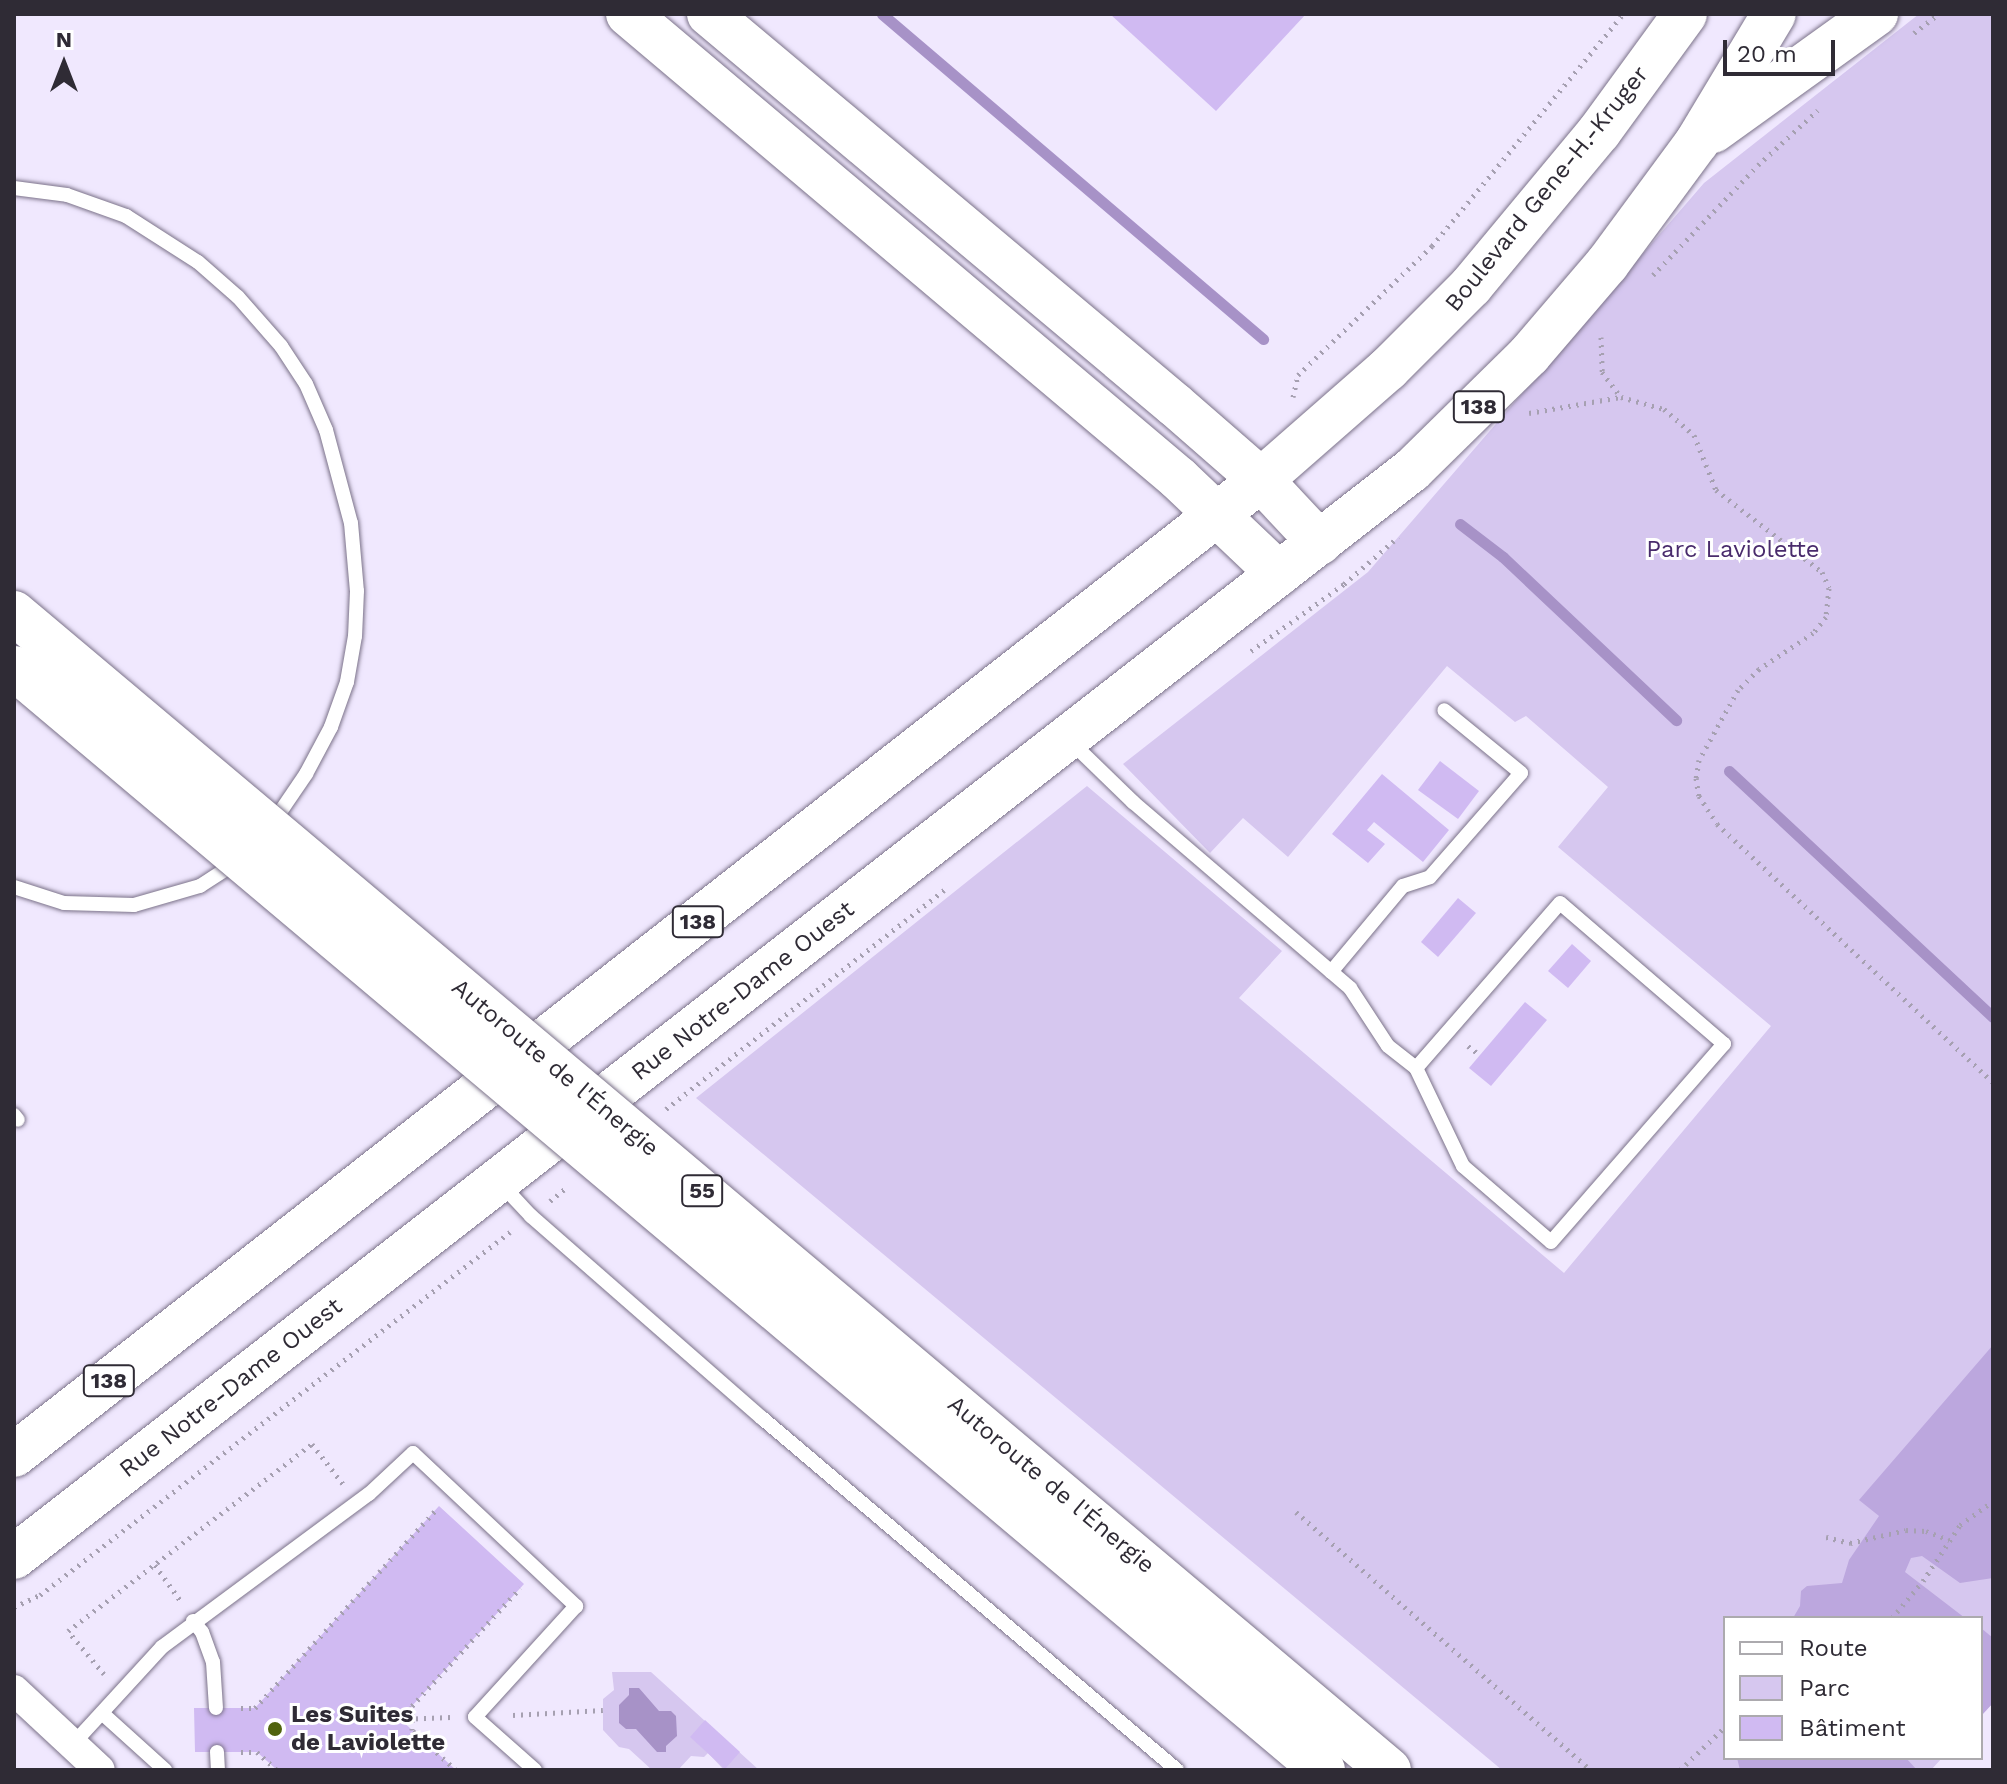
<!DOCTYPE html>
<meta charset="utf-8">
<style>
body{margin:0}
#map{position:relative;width:2007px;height:1784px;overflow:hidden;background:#f0e8fe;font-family:"Work Sans",sans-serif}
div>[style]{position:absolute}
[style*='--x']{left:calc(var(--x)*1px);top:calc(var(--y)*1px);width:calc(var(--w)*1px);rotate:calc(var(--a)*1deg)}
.green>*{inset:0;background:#d6c7ef}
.forest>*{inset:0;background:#bca7de}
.water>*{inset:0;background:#a792c7}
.stream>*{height:11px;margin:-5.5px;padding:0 5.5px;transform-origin:5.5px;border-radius:5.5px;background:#a792c7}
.building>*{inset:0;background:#d0baf2}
.path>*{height:5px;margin-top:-2.5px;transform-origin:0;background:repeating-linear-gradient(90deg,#a6a0b1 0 2px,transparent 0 8px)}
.roads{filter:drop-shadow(0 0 2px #7b7289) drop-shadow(0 0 2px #7b7289)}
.service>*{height:14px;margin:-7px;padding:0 7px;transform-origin:7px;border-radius:7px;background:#fff}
.minor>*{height:30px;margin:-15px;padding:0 15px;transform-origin:15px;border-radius:15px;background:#fff}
.primary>*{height:44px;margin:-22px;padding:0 22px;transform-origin:22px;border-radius:22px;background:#fff}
.motorway>*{height:44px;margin:-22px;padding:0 22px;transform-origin:22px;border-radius:22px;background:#fff}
.bridges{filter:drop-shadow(0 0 2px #7b7289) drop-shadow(0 0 2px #7b7289)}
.motorway-bridge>*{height:44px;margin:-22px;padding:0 22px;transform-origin:22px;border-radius:22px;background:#fff}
.dots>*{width:22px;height:22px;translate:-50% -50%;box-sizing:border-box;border:4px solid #fff;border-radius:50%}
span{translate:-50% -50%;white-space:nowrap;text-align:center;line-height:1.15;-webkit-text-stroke:6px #fff;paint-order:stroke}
.shield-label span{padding:2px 6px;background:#fff;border:2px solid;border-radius:6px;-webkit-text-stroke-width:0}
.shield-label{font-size:22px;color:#2f2b35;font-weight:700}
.street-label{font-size:24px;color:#2f2b35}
.park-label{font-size:24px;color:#492b6c}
.poi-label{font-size:24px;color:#2f2b35;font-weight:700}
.left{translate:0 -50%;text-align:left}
.frame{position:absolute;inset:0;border:16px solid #2f2b35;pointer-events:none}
.legend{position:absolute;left:1723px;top:1616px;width:260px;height:144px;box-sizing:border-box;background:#fff;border:2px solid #acaaae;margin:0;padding:10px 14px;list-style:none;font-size:24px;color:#2f2b35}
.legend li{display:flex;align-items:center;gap:16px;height:40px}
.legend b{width:40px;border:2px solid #acaaae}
.north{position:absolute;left:24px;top:24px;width:80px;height:80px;-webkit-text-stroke:6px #fff;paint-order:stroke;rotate:0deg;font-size:22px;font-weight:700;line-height:32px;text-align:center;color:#2f2b35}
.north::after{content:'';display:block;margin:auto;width:28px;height:36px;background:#2f2b35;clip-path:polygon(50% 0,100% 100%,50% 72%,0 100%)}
.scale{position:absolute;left:1723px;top:40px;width:112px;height:36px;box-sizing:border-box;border:4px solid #2f2b35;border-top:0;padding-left:10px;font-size:24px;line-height:28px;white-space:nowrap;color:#2f2b35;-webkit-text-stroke:6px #fff;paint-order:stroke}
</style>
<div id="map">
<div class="green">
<i style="clip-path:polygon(1919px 14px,1993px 14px,1993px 1703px,1981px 1716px,1981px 1618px,1725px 1618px,1725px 1758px,1942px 1758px,1931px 1770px,1502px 1770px,696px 1098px,1087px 786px,1282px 951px,1239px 998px,1564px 1273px,1771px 1026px,1558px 847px,1608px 787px,1526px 716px,1515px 722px,1447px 666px,1288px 857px,1243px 818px,1210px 853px,1123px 764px,1368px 572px,1704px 183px)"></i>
<i style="clip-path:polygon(612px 1672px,651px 1672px,759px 1770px,724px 1770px,708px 1753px,704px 1757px,691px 1756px,678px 1770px,652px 1770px,629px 1749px,619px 1747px,603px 1730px,603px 1699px,614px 1690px)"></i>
</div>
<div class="forest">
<i style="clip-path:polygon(1993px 1345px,1993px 1578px,1960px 1583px,1922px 1556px,1911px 1558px,1905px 1572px,1965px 1618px,1793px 1618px,1800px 1606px,1801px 1591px,1807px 1586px,1842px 1583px,1849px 1560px,1879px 1516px,1859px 1500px)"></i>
<i style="clip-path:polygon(1981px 1628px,1993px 1638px,1993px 1703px,1981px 1716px)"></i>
<i style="clip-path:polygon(1737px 1758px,1906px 1758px,1917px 1770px,1740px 1770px)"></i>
</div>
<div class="water">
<i style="clip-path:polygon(629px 1688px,639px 1688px,659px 1711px,671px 1711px,676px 1716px,677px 1736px,666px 1746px,666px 1752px,657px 1752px,636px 1729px,626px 1729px,619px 1723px,619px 1705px,629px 1695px)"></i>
</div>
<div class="stream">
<i style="--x:882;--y:14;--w:501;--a:40.46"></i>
<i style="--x:1460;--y:524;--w:54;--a:37.5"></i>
<i style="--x:1503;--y:557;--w:238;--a:43.3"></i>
<i style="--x:1729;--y:771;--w:361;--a:43"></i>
</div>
<div class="building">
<i style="clip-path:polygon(1110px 14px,1306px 14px,1216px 111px)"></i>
<i style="clip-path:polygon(1440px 761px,1479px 791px,1458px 819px,1418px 790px)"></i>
<i style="clip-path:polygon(1382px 774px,1449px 830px,1423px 862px,1374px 822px,1367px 830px,1385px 844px,1368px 863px,1332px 834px)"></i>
<i style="clip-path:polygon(1458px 898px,1476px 913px,1438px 957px,1421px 942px)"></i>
<i style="clip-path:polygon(1572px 944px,1591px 961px,1568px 988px,1548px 971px)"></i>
<i style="clip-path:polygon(1525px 1002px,1547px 1020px,1491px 1086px,1469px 1068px)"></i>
<i style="clip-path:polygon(439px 1506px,524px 1584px,400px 1719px,456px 1770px,277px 1770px,257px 1752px,195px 1752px,194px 1708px,255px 1708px)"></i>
<i style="clip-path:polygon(705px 1720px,740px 1752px,725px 1769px,690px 1737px)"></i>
</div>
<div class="path">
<i style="--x:1914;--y:33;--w:31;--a:-38"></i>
<i style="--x:1653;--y:275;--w:152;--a:-46.3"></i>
<i style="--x:1758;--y:165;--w:81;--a:-42.5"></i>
<i style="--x:1601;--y:337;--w:35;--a:88"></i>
<i style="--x:1602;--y:372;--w:30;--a:53"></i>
<i style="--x:1293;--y:397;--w:23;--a:-77"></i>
<i style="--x:1298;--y:375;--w:186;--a:-43.9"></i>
<i style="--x:1432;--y:246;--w:301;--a:-50.5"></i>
<i style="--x:1529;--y:413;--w:93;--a:-9.9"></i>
<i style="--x:1621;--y:397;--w:45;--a:15.6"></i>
<i style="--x:1664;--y:409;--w:40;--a:41"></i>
<i style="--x:1694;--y:435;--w:59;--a:68.2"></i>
<i style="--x:1716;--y:490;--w:134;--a:37.7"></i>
<i style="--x:1822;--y:572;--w:17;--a:66"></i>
<i style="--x:1829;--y:588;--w:29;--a:96"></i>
<i style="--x:1826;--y:617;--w:21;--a:129"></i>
<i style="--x:1813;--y:633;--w:65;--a:146.3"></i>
<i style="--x:1759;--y:669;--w:30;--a:135"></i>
<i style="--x:1738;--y:690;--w:80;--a:119.1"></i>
<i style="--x:1699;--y:760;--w:18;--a:99"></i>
<i style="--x:1696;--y:778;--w:18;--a:81"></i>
<i style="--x:1699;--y:796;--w:33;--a:57"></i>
<i style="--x:1717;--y:824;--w:378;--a:43.1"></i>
<i style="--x:1251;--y:651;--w:115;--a:-35.8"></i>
<i style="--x:1344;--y:584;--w:72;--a:-41"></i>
<i style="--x:1468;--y:1046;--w:15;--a:37"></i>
<i style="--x:666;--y:1109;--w:354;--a:-38.2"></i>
<i style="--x:550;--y:1201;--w:22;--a:-39"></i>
<i style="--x:1296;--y:1512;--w:392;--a:41.2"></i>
<i style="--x:1826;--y:1537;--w:25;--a:14"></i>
<i style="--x:1850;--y:1543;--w:57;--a:-13.1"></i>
<i style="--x:1906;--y:1530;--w:20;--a:3"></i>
<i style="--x:1926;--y:1531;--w:25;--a:21"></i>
<i style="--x:155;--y:1565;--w:43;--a:54.5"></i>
<i style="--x:14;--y:1607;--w:29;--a:-25"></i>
<i style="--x:40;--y:1595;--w:594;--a:-37.68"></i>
<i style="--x:1892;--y:1618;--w:48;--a:-50"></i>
<i style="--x:1923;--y:1581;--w:67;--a:-56.5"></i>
<i style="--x:1960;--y:1525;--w:41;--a:-36"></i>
<i style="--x:104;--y:1674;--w:56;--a:-129.9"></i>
<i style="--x:68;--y:1631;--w:307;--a:-37.5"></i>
<i style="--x:312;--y:1444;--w:51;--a:52.2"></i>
<i style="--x:241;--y:1708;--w:14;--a:0"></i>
<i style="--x:255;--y:1708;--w:268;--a:-47.6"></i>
<i style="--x:513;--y:1715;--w:90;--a:-3.2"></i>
<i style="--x:400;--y:1719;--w:51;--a:-2.2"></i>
<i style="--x:241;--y:1752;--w:16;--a:0"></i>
<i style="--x:257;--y:1752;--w:27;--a:42"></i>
<i style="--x:456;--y:1770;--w:59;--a:-137.7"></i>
<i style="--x:412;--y:1730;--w:24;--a:-90"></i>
<i style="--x:412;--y:1706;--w:160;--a:-47.5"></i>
<i style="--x:1680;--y:1770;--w:62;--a:-43.7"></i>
</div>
<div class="roads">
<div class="service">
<i style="--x:14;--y:188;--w:53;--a:7.5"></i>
<i style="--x:67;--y:195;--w:63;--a:19.6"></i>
<i style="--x:126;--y:216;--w:85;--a:32.6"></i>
<i style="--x:198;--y:262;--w:53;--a:41.2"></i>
<i style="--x:238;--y:297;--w:65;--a:48.7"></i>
<i style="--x:281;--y:346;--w:45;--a:56.7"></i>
<i style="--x:306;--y:384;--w:50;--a:66.5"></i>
<i style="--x:326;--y:430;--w:96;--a:75"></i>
<i style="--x:351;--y:523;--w:68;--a:85"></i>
<i style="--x:357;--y:591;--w:45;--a:92.5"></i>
<i style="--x:355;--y:636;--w:47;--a:99.9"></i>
<i style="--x:347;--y:682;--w:48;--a:109.6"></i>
<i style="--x:331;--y:727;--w:53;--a:118"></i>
<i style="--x:306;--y:774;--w:60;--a:124.2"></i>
<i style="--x:1070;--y:741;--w:88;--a:44.1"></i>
<i style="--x:1133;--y:802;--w:286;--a:40.6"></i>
<i style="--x:1350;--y:988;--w:69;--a:56.8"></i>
<i style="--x:1388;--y:1046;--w:36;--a:38"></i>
<i style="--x:1416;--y:1068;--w:109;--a:64.4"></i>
<i style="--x:1463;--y:1166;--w:116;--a:40.8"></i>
<i style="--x:1551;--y:1242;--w:263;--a:-48.9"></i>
<i style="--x:1724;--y:1044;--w:216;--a:-139.3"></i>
<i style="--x:1560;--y:903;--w:219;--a:131.1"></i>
<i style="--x:14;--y:887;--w:52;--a:17.7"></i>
<i style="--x:64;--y:903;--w:70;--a:1.6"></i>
<i style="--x:134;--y:905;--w:69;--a:-16.1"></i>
<i style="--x:200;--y:886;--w:44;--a:-33"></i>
<i style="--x:1331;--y:972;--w:112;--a:-50.1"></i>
<i style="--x:1403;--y:886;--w:28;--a:-18"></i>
<i style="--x:1430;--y:877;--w:138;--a:-48.8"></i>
<i style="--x:1521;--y:773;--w:99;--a:-140.7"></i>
<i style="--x:14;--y:1115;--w:6;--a:51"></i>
<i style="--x:501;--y:1184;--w:44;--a:46.8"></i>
<i style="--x:531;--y:1216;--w:307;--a:41.2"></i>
<i style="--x:762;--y:1418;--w:544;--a:40.3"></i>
<i style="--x:193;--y:1621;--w:14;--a:51"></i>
<i style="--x:202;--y:1632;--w:32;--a:70"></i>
<i style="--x:213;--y:1662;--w:46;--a:86.3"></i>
<i style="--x:103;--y:1714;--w:84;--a:42.1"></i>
<i style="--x:73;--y:1744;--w:132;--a:-47.5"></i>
<i style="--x:162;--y:1647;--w:257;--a:-36.5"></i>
<i style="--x:369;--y:1494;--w:60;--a:-43"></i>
<i style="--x:413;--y:1453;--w:224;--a:43.2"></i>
<i style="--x:576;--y:1606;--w:150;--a:132.3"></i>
<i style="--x:475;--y:1717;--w:80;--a:41.5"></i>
<i style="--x:217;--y:1752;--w:18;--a:87"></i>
</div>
<div class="minor">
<i style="--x:14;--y:1690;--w:117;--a:42.9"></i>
</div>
<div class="primary">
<i style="--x:1713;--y:131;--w:201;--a:-35.7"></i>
<i style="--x:14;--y:1455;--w:1583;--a:-38.02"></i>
<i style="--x:1261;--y:480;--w:169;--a:-41.2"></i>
<i style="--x:1388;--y:369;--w:117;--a:-45"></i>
<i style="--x:1471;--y:286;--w:200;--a:-50.3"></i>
<i style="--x:1599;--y:132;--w:146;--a:-53.9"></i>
<i style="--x:14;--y:1557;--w:1771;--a:-37.87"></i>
<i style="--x:1412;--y:470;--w:164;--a:-44.5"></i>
<i style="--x:1529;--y:355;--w:120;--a:-49.4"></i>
<i style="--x:1607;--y:264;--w:152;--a:-53.6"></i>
<i style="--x:1697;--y:142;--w:149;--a:-59"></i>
</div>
<div class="motorway">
<i style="--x:628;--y:14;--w:720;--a:40.15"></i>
<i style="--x:1178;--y:478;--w:139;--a:43.5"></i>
<i style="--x:709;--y:14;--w:608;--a:40"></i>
<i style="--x:1175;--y:405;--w:114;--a:41.1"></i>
<i style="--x:1261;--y:480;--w:86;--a:46.9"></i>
</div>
</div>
<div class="bridges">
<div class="motorway-bridge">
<i style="--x:14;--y:613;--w:1797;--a:40.08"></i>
<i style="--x:14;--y:668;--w:1711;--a:40.09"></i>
</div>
</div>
<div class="dots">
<i style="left:275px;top:1729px;background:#50630d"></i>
</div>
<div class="shield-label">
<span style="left:1479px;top:407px">138</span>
<span style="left:698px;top:922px">138</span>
<span style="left:702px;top:1191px">55</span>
<span style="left:109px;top:1381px">138</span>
</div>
<div class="street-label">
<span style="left:1547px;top:189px;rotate:-51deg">Boulevard Gene-H.-Kruger</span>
<span style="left:743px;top:991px;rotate:-38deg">Rue Notre-Dame Ouest</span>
<span style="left:555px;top:1068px;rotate:40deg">Autoroute de l'Énergie</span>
<span style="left:231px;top:1388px;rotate:-38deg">Rue Notre-Dame Ouest</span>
<span style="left:1051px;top:1485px;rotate:40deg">Autoroute de l'Énergie</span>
</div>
<div class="park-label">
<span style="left:1733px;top:550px">Parc Laviolette</span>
</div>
<div class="poi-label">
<span class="left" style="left:291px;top:1729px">Les Suites<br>de Laviolette</span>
</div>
<div class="frame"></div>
<ul class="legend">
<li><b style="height:10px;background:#fff"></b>Route</li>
<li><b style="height:22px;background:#d6c7ef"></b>Parc</li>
<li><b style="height:22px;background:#d0baf2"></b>Bâtiment</li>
</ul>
<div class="north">N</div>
<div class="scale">20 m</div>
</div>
